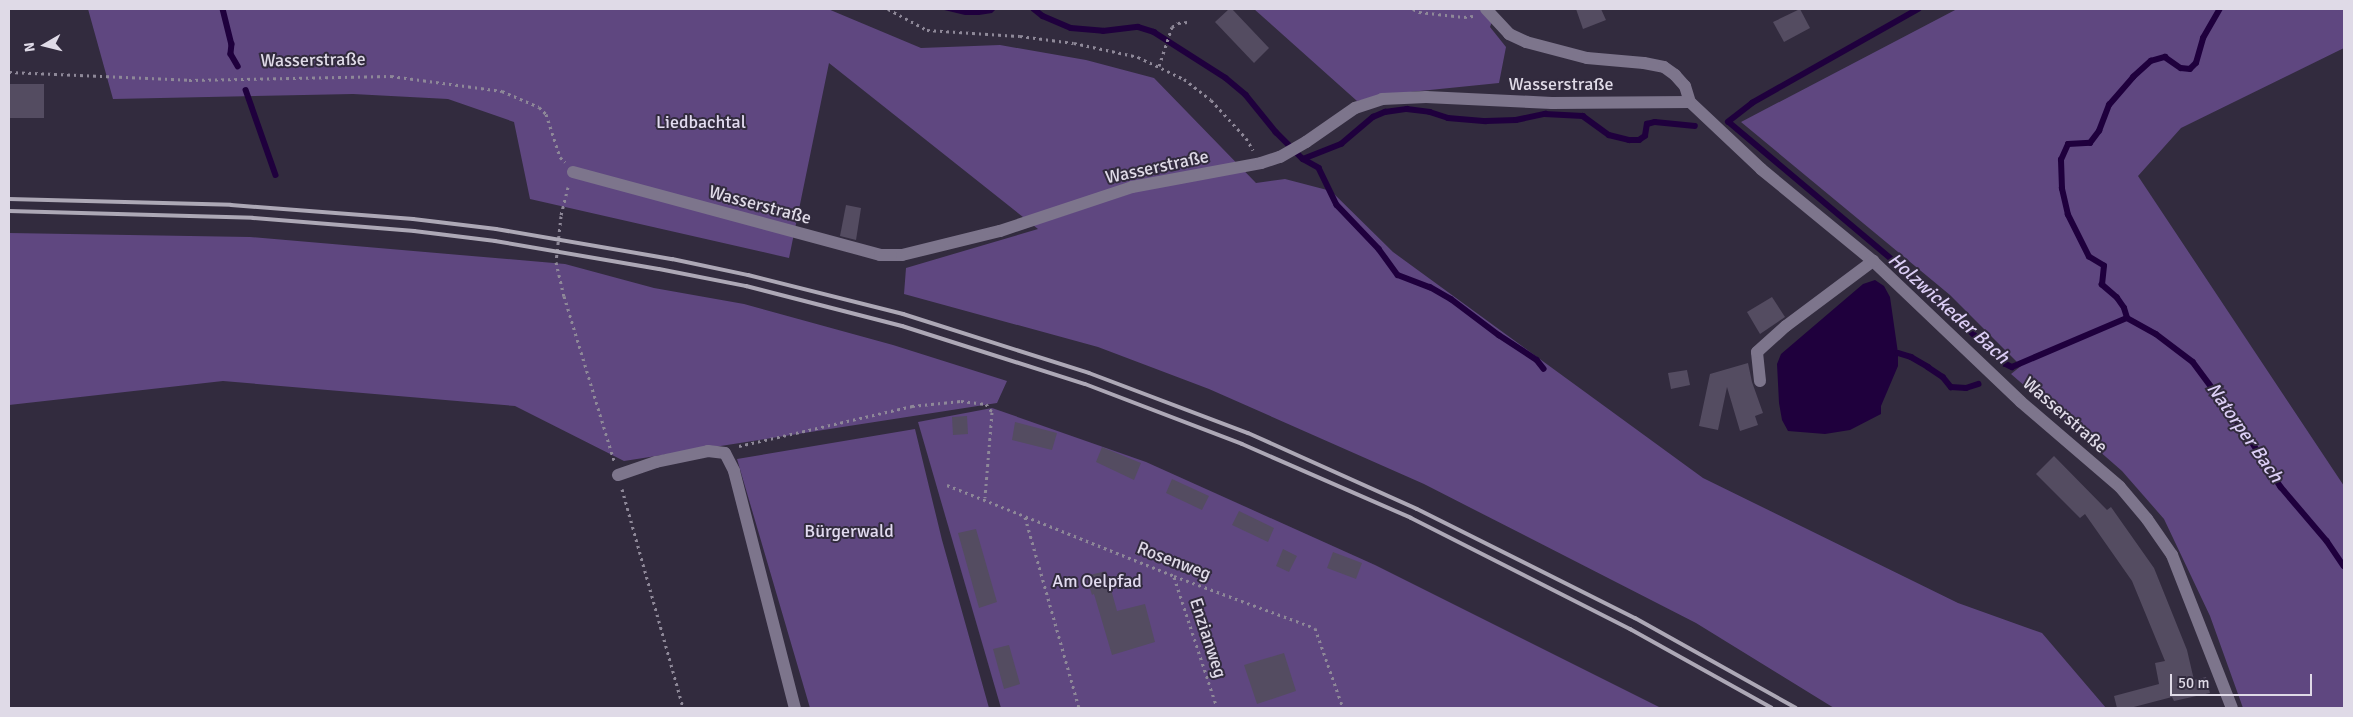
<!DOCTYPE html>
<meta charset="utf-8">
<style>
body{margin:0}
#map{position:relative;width:2353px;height:717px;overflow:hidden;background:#322b3e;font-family:Signika,sans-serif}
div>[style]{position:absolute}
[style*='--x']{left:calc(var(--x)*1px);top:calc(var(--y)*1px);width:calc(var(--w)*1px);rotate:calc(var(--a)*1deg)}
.green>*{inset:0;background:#5f4780}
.water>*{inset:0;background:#1f003d}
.stream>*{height:5.5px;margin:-2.75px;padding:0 2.75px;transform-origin:2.75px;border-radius:2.75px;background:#1f003d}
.building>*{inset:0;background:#544c61}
.path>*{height:3px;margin-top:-1.5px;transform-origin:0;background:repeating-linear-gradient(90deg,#8e8898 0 2.5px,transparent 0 6.5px)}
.minor>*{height:12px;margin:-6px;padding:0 6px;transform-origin:6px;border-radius:6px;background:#7d758c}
.rail>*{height:4px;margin:-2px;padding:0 2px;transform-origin:2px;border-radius:2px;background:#ada8b6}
span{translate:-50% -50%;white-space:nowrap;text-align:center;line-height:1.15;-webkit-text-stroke:4px #322b3e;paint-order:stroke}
.street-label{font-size:18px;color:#dfdae7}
.park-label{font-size:18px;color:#e2dbf0}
.water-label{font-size:19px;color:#dccef6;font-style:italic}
.frame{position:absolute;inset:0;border:10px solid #dfdae7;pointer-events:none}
.north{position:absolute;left:20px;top:20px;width:50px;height:50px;-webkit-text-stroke:4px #322b3e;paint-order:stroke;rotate:262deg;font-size:14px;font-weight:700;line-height:20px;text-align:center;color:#dfdae7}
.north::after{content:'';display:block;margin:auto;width:18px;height:22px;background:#dfdae7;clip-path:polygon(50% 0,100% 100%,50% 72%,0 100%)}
.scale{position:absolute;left:2170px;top:674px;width:142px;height:22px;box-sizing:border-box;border:2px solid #dfdae7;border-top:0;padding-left:6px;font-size:15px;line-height:18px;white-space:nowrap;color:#dfdae7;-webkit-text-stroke:4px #322b3e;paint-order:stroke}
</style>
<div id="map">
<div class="green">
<i style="clip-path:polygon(88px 9px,828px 9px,921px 48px,1000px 45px,1086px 60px,1154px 78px,1256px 183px,1285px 179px,1331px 191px,1393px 252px,1703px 478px,1958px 603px,2042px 633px,2106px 708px,1834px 708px,1696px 623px,1424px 484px,1209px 389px,1098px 347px,904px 294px,906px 268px,1038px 229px,829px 63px,789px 258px,530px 199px,514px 122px,448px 99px,353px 94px,113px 99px)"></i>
<i style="clip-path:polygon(1254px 9px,1479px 9px,1493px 19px,1490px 27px,1506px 47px,1499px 83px,1410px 92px,1357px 101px)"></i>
<i style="clip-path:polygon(1957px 9px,2344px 9px,2344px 48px,2181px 128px,2138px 176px,2344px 486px,2344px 708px,2243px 708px,2210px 616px,2164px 519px,2122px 471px,2011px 374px,2021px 366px,1950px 295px,1741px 122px)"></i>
<i style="clip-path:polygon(9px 233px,250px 237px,565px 264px,654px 288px,744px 304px,893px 345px,1007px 381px,997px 403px,624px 461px,515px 406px,223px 381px,9px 405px)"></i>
<i style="clip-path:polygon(992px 408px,1146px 462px,1375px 565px,1661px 708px,1001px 708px,918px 422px)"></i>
<i style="clip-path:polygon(915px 429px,942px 540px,989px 708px,810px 708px,737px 459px)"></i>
</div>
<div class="water">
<i style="clip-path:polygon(940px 9px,996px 9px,992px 13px,979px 15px,965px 15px)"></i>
<i style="clip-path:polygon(1875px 280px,1884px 286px,1890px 297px,1898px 353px,1898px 366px,1881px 406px,1881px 414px,1850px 430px,1825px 434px,1788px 431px,1782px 420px,1779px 403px,1777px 364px,1781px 354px,1863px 284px)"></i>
</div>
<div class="stream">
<i style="--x:223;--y:9;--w:36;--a:76"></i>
<i style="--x:232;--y:44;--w:10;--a:96"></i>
<i style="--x:231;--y:54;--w:14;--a:60"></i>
<i style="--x:1034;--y:9;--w:11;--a:38"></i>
<i style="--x:1043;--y:16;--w:30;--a:23"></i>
<i style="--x:1071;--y:28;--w:32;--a:5"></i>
<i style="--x:1103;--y:31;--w:35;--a:-7"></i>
<i style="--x:1138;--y:27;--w:17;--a:17"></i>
<i style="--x:1154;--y:32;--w:85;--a:32.6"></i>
<i style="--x:1226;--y:78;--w:26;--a:40"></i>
<i style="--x:1246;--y:95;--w:48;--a:51"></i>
<i style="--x:1276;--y:132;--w:38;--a:45"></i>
<i style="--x:1303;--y:159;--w:18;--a:29"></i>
<i style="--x:1319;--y:168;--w:41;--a:64.1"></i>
<i style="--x:1337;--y:205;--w:61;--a:46.3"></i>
<i style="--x:1379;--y:249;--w:32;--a:54"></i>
<i style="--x:1398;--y:275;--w:34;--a:21"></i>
<i style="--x:1430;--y:287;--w:24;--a:30"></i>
<i style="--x:1451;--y:299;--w:60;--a:36.9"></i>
<i style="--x:1499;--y:335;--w:45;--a:33.3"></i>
<i style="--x:1537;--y:360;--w:11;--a:52"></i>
<i style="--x:1919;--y:9;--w:191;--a:150.5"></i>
<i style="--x:1753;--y:103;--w:31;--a:142"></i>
<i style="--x:1729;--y:122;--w:239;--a:40.1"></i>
<i style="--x:1912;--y:276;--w:127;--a:43.4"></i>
<i style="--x:2004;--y:363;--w:9;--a:27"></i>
<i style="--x:2012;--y:367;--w:125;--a:-23.1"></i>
<i style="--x:2127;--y:318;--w:10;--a:-107"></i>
<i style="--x:2124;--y:308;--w:12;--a:-125"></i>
<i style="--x:2117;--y:298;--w:20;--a:-139"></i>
<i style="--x:2102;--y:285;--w:19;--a:-84"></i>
<i style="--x:2104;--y:266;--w:17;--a:-149"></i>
<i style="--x:2089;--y:257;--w:47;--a:-116.6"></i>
<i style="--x:2068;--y:215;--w:27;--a:-103"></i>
<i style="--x:2062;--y:189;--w:29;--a:-92"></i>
<i style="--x:2061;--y:160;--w:17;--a:-66"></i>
<i style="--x:2068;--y:144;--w:22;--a:-3"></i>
<i style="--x:2090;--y:143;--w:15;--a:-53"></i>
<i style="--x:2099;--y:131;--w:28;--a:-69"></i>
<i style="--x:2109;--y:105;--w:37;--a:-49"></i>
<i style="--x:2133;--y:77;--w:24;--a:-42"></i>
<i style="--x:2151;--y:61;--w:15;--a:-16"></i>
<i style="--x:2165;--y:57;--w:19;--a:35"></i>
<i style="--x:2181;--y:68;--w:9;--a:6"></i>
<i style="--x:2190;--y:69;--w:8;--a:-45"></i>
<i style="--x:2196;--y:63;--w:26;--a:-74"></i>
<i style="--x:2203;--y:38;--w:34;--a:-60"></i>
<i style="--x:246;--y:90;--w:90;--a:70.6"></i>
<i style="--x:1303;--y:159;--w:41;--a:-21.5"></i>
<i style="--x:1341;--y:144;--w:42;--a:-40.2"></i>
<i style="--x:1373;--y:117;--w:13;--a:-23"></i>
<i style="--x:1385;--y:112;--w:22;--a:-8"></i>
<i style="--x:1407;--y:109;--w:23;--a:7"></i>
<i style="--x:1430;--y:112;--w:19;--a:18"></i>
<i style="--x:1448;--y:118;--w:38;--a:5"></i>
<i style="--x:1486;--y:121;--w:30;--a:-2"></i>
<i style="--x:1516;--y:120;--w:30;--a:-12"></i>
<i style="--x:1545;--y:114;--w:38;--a:3"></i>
<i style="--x:1583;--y:116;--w:32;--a:36"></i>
<i style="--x:1609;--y:135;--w:21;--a:14"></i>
<i style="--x:1629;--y:140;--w:10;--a:0"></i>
<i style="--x:1639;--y:140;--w:7;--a:-34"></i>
<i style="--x:1645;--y:136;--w:12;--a:-81"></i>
<i style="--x:1647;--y:124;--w:8;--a:-14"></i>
<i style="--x:1655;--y:122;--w:40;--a:5.7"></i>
<i style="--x:2127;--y:318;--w:33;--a:29"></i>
<i style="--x:2156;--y:334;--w:46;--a:37.1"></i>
<i style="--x:2193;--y:362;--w:92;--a:53.4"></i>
<i style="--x:2248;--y:436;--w:61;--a:57.1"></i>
<i style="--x:2281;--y:487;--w:71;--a:49.6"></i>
<i style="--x:2327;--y:541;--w:30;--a:56"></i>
<i style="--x:1898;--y:353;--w:14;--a:17"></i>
<i style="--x:1911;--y:357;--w:20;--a:30"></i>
<i style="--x:1928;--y:367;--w:18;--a:34"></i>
<i style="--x:1943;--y:377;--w:13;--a:51"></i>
<i style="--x:1951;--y:387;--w:15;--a:4"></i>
<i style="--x:1966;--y:388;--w:13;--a:-18"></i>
</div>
<div class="building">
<i style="clip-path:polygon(1229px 9px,1232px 9px,1269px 48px,1254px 63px,1215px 22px)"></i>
<i style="clip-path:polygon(1576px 9px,1601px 9px,1606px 20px,1583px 29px)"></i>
<i style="clip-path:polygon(1800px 9px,1810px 28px,1784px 42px,1773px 22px)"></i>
<i style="clip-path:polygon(9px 84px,44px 84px,44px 118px,9px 118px)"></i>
<i style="clip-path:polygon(846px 205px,861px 208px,856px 240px,840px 236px)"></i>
<i style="clip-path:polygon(1772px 297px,1785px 317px,1760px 334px,1747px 312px)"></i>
<i style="clip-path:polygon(1748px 363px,1752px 382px,1763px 413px,1755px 416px,1758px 425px,1740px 431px,1727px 387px,1718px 430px,1699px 426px,1710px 374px)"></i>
<i style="clip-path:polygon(1687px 370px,1690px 385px,1671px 389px,1668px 373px)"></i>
<i style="clip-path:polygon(967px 416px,968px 434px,953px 435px,952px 417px)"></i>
<i style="clip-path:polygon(1015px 422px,1057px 433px,1052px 450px,1012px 440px)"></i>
<i style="clip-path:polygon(1102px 447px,1141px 463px,1134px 480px,1096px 462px)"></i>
<i style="clip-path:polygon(2054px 456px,2107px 510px,2111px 507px,2154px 568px,2187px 650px,2194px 680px,2206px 677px,2210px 693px,2174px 701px,2172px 697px,2130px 708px,2117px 708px,2114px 696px,2159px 684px,2155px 663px,2165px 661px,2132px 581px,2085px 514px,2080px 518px,2036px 474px)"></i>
<i style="clip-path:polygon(1172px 479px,1209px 496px,1202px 510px,1166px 493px)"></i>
<i style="clip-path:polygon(1239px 511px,1274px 528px,1268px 542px,1232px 525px)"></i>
<i style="clip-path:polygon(976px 529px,997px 602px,979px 608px,958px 533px)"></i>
<i style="clip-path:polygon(1283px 549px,1297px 556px,1289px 572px,1276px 566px)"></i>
<i style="clip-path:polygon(1333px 552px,1362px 563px,1356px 579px,1327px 568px)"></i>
<i style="clip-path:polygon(1106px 571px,1117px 611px,1145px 604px,1155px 642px,1112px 655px,1094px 594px,1092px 595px,1086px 576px)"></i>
<i style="clip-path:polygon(1009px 645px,1020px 684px,1004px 689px,993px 649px)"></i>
<i style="clip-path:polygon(1284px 653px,1296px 691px,1257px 704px,1244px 665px)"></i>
</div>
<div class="path">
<i style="--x:888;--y:9;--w:44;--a:28.3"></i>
<i style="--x:927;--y:30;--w:93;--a:3.7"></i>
<i style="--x:1020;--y:36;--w:54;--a:7.4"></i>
<i style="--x:1074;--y:43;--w:66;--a:12.3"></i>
<i style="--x:1138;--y:57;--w:51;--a:25.6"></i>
<i style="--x:1184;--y:79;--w:34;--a:38"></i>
<i style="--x:1211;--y:100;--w:52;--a:47.4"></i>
<i style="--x:1246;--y:138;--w:14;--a:60"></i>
<i style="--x:1413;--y:9;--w:7;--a:27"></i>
<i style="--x:1419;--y:12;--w:45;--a:6.3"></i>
<i style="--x:1464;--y:17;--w:9;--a:-6"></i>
<i style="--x:1159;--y:66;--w:41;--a:-71.6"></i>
<i style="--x:1172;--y:27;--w:7;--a:-34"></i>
<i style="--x:1178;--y:23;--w:10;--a:-6"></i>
<i style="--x:9;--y:72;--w:180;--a:2.5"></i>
<i style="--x:189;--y:80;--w:202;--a:-1.1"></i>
<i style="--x:391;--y:76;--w:112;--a:7.7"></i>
<i style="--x:502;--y:91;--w:40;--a:23.4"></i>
<i style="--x:539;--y:107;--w:10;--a:45"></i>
<i style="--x:546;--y:114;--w:45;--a:72"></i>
<i style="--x:560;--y:157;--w:7;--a:45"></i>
<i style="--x:568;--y:187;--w:30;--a:104"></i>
<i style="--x:561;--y:216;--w:46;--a:96.2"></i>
<i style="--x:556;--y:262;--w:35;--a:77"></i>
<i style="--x:564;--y:296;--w:172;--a:73.1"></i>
<i style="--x:739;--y:446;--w:178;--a:-13"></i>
<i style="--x:912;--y:406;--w:49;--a:-5.8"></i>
<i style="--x:961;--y:401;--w:25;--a:7"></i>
<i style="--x:986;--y:404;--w:10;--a:53"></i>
<i style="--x:992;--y:412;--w:86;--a:94.7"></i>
<i style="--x:947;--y:485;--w:245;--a:21.8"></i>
<i style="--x:1174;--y:576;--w:150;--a:20.2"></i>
<i style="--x:1315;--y:628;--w:85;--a:70.7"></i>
<i style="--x:622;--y:489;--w:227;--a:74.4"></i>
<i style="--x:1025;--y:517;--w:198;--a:74.2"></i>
<i style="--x:1174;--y:577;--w:138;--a:71.8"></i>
</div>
<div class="minor">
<i style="--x:1486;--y:9;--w:34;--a:47"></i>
<i style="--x:1509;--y:34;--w:19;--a:25"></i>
<i style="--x:1526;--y:42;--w:63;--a:14.7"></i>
<i style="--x:1587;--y:58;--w:57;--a:5"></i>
<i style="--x:1644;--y:63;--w:20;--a:11"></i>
<i style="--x:1664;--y:67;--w:14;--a:36"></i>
<i style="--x:1675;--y:75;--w:15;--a:48"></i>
<i style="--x:1685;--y:86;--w:17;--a:73"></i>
<i style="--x:1690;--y:102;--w:98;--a:43.3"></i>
<i style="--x:1761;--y:169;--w:145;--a:39.4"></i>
<i style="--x:1873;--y:261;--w:204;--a:43.6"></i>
<i style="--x:2021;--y:402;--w:130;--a:40.6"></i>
<i style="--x:2120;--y:487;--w:42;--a:49.8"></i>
<i style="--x:2147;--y:519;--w:44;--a:55.2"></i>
<i style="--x:2172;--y:555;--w:164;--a:68.6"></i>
<i style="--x:573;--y:172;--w:318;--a:15.1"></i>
<i style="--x:880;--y:255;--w:22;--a:0"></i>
<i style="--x:902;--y:255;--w:101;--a:-13.8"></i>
<i style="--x:1000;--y:231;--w:139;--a:-18.4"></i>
<i style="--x:1132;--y:187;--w:131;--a:-10.5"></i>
<i style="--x:1261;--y:163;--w:20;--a:-18"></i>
<i style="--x:1280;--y:157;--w:30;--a:-30"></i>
<i style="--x:1306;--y:142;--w:60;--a:-34.8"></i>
<i style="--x:1355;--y:108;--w:28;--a:-18"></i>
<i style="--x:1382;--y:99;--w:44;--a:-2.6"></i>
<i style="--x:1426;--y:97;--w:126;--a:2.7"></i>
<i style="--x:1552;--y:103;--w:138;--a:-0.4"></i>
<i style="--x:1760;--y:381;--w:29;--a:-96"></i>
<i style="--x:1757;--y:352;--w:39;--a:-42"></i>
<i style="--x:1786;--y:326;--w:109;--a:-36.8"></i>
<i style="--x:618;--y:475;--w:40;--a:-18.9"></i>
<i style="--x:656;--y:462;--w:53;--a:-11.9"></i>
<i style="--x:708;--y:451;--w:17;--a:7"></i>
<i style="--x:725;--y:453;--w:20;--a:63"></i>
<i style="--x:734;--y:471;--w:245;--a:75.6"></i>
</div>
<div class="rail">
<i style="--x:9;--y:199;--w:222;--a:1.5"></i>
<i style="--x:231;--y:205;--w:183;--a:4.4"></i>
<i style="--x:413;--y:219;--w:84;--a:6.9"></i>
<i style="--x:496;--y:229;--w:179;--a:9.7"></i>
<i style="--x:672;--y:259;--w:78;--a:11.9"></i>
<i style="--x:748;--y:275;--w:160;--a:14.1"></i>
<i style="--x:903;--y:314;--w:195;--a:17.6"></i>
<i style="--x:1089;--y:373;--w:170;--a:20.7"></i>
<i style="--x:1248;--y:433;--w:185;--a:24.2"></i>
<i style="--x:1417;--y:509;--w:244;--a:26.6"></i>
<i style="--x:1635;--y:618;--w:184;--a:29.2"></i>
<i style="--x:9;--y:211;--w:244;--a:1.6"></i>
<i style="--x:253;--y:218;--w:162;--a:4.6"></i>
<i style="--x:414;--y:231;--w:82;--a:7"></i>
<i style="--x:495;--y:241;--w:166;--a:9.7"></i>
<i style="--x:659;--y:269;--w:89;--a:11.1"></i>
<i style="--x:746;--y:286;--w:161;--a:14.4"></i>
<i style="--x:902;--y:326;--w:192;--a:17.6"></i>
<i style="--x:1085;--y:384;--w:168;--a:20.9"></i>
<i style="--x:1242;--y:444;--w:184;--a:23.6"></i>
<i style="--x:1411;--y:518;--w:246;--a:26.9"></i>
<i style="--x:1630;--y:629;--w:162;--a:29.1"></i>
</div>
<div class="street-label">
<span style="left:313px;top:60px;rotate:-1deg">Wasserstraße</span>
<span style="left:1561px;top:84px">Wasserstraße</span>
<span style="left:1157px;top:167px;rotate:-12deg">Wasserstraße</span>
<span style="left:760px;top:205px;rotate:15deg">Wasserstraße</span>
<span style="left:2065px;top:415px;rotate:41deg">Wasserstraße</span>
<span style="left:1174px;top:561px;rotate:21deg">Rosenweg</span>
<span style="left:1208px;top:638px;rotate:72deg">Enzianweg</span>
</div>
<div class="park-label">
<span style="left:701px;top:122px">Liedbachtal</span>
<span style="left:849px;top:531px">Bürgerwald</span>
<span style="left:1097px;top:581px">Am Oelpfad</span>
</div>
<div class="water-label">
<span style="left:1948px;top:309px;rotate:42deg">Holzwickeder Bach</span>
<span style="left:2244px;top:433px;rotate:55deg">Natorper Bach</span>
</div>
<div class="frame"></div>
<div class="north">N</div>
<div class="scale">50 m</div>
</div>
